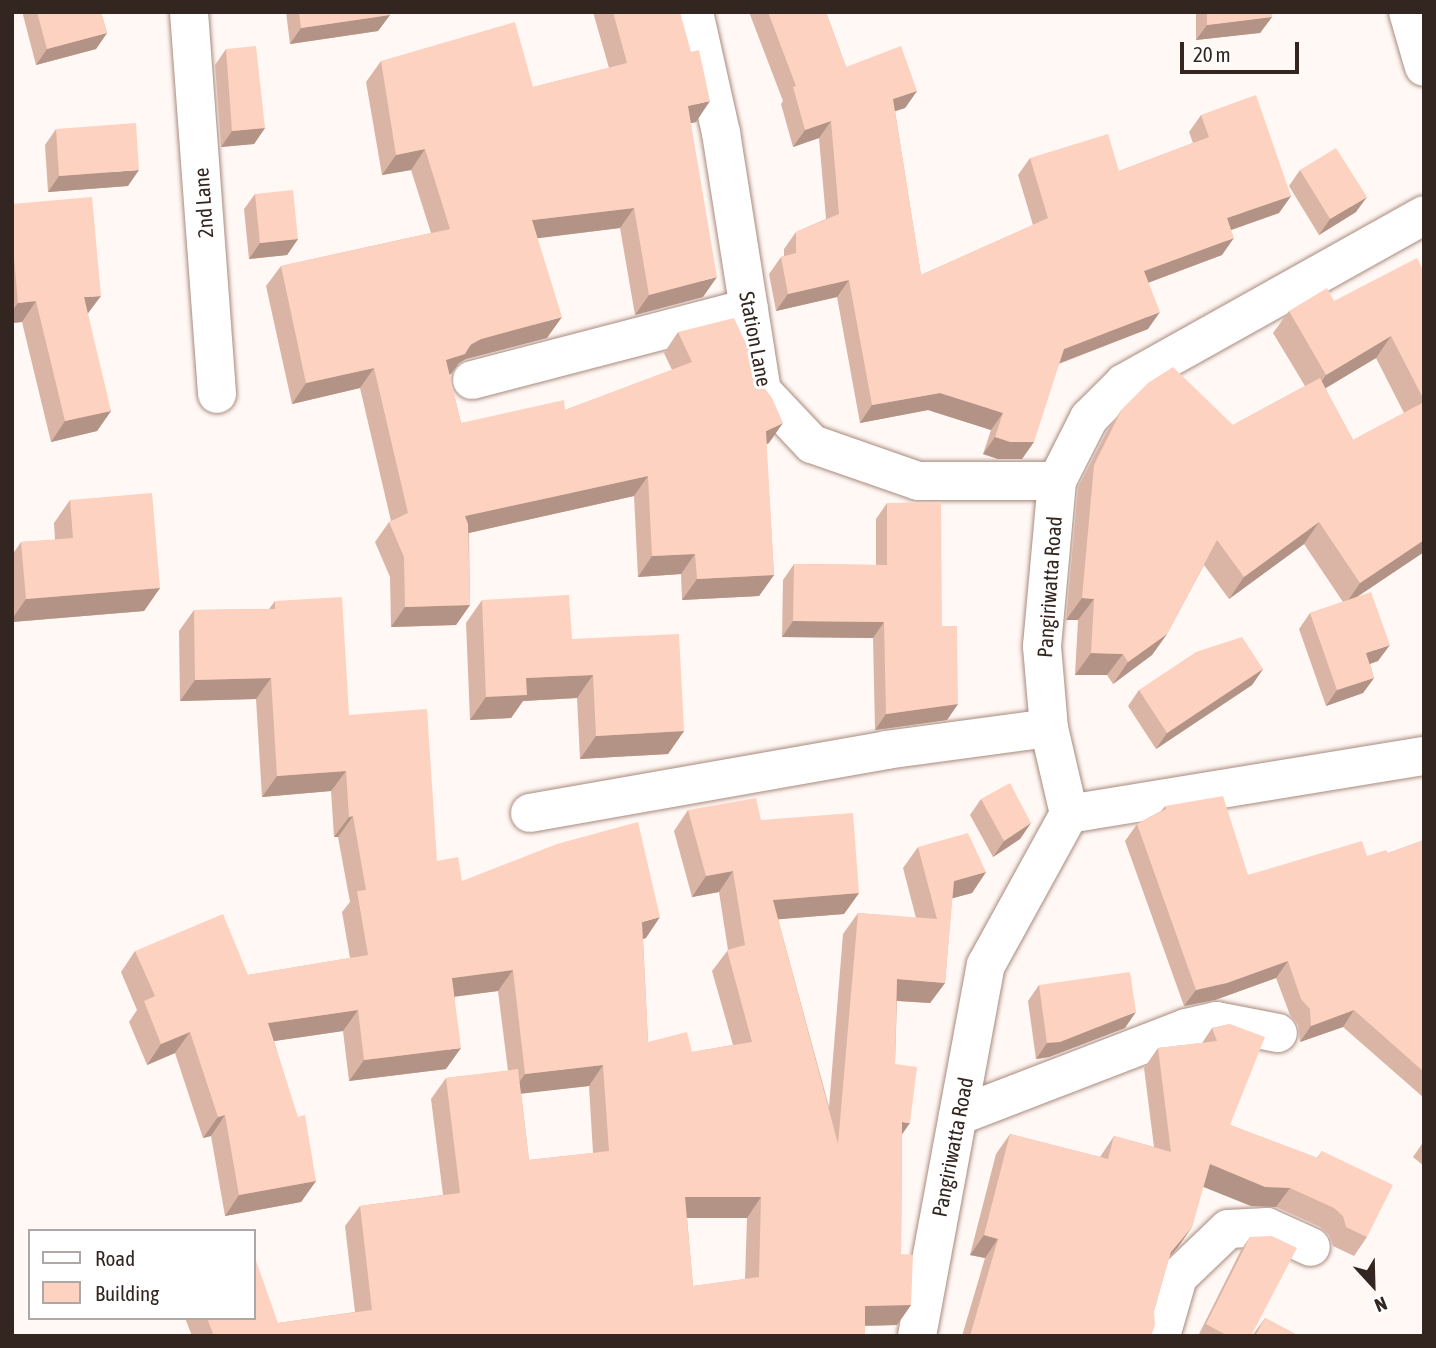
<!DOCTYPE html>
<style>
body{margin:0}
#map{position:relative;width:1436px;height:1348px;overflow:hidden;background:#fff8f5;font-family:"Asap Condensed",sans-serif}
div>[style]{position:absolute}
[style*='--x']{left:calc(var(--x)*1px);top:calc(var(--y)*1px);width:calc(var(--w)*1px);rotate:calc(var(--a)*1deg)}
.roads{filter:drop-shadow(0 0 2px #a98a7d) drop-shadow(0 0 2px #a98a7d)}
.street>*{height:38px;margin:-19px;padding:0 19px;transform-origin:19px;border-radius:19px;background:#fff}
.wall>*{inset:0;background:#dab5a5}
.shaded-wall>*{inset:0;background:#b29386}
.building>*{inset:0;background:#fed2c0}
span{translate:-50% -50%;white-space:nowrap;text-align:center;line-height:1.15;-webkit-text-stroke:6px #fff;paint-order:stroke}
.street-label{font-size:21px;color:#332621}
.frame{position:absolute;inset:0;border:14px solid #332621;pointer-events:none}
.legend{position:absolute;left:28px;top:1229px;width:228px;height:91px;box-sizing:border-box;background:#fff;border:2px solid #ada8a6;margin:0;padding:9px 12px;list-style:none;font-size:21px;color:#332621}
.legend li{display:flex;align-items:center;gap:14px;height:35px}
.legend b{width:35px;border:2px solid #ada8a6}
.north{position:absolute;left:1338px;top:1250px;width:70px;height:70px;-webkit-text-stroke:5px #fff;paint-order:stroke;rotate:158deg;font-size:19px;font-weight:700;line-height:28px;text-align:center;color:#332621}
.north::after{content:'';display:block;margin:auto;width:24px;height:32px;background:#332621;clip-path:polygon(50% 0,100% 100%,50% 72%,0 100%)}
.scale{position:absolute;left:1180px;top:42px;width:119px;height:32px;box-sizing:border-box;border:4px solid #332621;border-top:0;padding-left:9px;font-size:21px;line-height:24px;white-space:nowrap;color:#332621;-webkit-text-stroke:5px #fff;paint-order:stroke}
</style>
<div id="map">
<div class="roads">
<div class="street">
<i style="--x:189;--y:12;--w:383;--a:85.8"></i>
<i style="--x:694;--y:12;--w:124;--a:77.4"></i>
<i style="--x:721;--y:133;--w:261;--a:81"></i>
<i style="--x:762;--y:391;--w:73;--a:46.7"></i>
<i style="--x:812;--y:444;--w:112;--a:19.2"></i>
<i style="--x:918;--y:481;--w:139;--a:0"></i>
<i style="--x:1408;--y:12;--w:57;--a:73.8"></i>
<i style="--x:472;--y:380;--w:286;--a:-14.6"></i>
<i style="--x:530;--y:813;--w:362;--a:-10"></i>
<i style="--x:886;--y:750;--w:164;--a:-7.7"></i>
<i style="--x:1069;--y:814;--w:360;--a:-9.3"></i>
<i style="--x:958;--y:1116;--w:244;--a:-21.1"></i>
<i style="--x:1186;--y:1028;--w:31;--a:-13"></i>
<i style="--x:1216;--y:1021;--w:63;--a:11"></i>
<i style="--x:917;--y:1336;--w:377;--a:-79.5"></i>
<i style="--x:986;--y:965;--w:172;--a:-61.2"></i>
<i style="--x:1069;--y:814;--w:88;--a:-103.1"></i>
<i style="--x:1049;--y:728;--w:82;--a:-94.9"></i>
<i style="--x:1042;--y:646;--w:166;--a:-84.8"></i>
<i style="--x:1057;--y:481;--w:71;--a:-63.1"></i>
<i style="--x:1089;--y:418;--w:49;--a:-45"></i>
<i style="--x:1124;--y:383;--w:344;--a:-29.2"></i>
<i style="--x:1161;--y:1336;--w:61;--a:-73.9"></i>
<i style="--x:1178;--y:1277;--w:69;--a:-43.8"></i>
<i style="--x:1228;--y:1229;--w:39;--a:-3"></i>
<i style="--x:1267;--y:1227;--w:48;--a:24.4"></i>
</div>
</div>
<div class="wall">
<i style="clip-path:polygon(24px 12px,101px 12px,107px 33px,96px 49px,36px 65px,23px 15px)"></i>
<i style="clip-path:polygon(286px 12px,389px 12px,390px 15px,378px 31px,290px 44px)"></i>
<i style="clip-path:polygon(593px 12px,680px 12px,696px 122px,691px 123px,703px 297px,635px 315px,620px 228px,537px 238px,547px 338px,466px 359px,459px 363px,451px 374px,449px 374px,461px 423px,565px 410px,672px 370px,664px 353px,678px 332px,755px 375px,769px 443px,766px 444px,774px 575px,759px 596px,682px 600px,681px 574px,638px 577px,634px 496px,469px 533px,470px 605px,456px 625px,391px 627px,390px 577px,375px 542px,389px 522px,391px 521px,360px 388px,292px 404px,266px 286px,281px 266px,431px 233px,411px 170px,382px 175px,366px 82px,381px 61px,533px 87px,609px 68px)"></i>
<i style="clip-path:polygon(749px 12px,826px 12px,846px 67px,917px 91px,905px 108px,895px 111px,921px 275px,1033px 225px,1018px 175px,1030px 158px,1119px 171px,1193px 143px,1189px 132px,1201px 115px,1291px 196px,1279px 213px,1231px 230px,1222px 255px,1148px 282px,1148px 329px,1059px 364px,1022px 459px,998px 459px,983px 454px,991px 430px,928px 410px,860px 423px,837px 297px,776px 311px,769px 274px,781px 257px,784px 256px,784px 249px,796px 232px,826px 219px,819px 138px,793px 147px,781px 104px,783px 101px)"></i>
<i style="clip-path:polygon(1196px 12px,1271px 12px,1272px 17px,1260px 33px,1196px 40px)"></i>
<i style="clip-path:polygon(226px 49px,265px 128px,254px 144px,221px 147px,215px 65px)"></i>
<i style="clip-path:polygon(56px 129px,128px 186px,48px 192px,45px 145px)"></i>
<i style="clip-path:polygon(1300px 170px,1356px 212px,1319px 235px,1289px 186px)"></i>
<i style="clip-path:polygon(255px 194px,298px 239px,287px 255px,249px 259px,244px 209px)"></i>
<i style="clip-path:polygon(12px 204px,111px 411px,97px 431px,51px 442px,22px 322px,12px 323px)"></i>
<i style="clip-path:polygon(evenodd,1424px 272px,1424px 552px,1358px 596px,1378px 661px,1370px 664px,1374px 678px,1363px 693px,1326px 706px,1299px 629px,1310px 613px,1343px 602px,1304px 544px,1229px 599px,1204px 565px,1167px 634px,1152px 655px,1113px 684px,1107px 675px,1075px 675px,1078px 620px,1066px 620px,1078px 487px,1107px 431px,1122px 409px,1233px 425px,1305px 386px,1273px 333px,1289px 311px,1334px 301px,1424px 272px,1376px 358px,1404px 413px,1353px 440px,1325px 388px,1376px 358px)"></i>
<i style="clip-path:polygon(70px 500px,160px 588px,144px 611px,12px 622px,12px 555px,21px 542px,55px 540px,54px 523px)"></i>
<i style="clip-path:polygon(887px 503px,942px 626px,958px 704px,947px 720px,875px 730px,873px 638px,782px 637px,783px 580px,794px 564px,876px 565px,876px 519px)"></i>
<i style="clip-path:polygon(482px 600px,572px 639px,684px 731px,668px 754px,580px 759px,577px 698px,523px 701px,511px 718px,470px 720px,466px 623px)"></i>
<i style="clip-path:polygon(evenodd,275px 601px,349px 715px,437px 861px,462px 881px,646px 938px,643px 939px,648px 1042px,692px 1052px,733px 1045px,712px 971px,728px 950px,719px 892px,692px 897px,674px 831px,688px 810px,761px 820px,859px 893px,844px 914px,778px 919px,829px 1107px,843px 934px,858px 913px,916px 918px,903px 868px,918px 847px,986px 872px,972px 893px,952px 898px,945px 983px,930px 1003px,897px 1001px,895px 1064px,902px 1135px,901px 1254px,911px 1305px,897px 1325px,865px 1326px,865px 1336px,192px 1336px,185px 1318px,254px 1318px,278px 1323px,355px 1312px,345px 1226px,360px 1206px,443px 1195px,431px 1099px,446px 1078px,508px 1071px,498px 991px,455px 996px,446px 1069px,349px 1081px,343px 1031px,274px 1041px,316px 1181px,301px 1202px,225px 1216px,211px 1136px,203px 1138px,175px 1053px,147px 1065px,129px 1022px,137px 1010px,121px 972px,135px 951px,248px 975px,350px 958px,342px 912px,350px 902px,338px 837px,334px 837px,331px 791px,262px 797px,256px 699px,180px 701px,179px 631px,194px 610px,269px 609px,275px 601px,589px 1086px,593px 1153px,529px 1160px,521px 1093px,589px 1086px,275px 601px,687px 1218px,747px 1218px,745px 1279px,693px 1286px,687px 1218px)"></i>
<i style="clip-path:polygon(1263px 669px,1252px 685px,1156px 749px,1128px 706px,1139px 690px)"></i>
<i style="clip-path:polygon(981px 799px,1031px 823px,1020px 839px,993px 857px,970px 815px)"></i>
<i style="clip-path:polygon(1165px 806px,1248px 875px,1388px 853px,1424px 840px,1424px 1098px,1343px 1027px,1300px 1042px,1298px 1025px,1290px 1015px,1276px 978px,1215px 1000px,1184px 1006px,1125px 841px,1137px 824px,1161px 811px)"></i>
<i style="clip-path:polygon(1039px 985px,1125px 1028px,1049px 1057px,1036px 1059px,1028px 1001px)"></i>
<i style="clip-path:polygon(1230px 1024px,1230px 1125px,1317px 1158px,1322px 1151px,1367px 1237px,1354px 1256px,1333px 1246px,1329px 1235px,1320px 1227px,1276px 1207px,1251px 1206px,1203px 1186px,1192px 1227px,1178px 1247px,1169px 1257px,1154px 1311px,1151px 1336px,962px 1336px,985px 1258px,970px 1255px,996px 1154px,1010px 1134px,1100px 1157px,1114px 1136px,1154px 1147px,1144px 1068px,1158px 1048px,1202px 1043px,1212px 1028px)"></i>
<i style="clip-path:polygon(1424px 1141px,1424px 1166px,1413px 1157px)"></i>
<i style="clip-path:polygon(1250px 1237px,1251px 1336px,1198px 1336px,1241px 1250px)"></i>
<i style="clip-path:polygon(1265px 1318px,1299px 1336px,1252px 1336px)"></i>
</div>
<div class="shaded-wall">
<i style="clip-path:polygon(390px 15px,378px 31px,290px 44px,301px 28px)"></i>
<i style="clip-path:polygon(1272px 17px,1260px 33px,1196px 40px,1207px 25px)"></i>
<i style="clip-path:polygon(107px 33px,96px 49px,36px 65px,47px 49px)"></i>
<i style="clip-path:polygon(917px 91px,905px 108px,881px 116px,893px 99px)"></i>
<i style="clip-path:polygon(710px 101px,696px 122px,674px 127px,688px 106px)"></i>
<i style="clip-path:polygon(831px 121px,819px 138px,793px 147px,805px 130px)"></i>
<i style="clip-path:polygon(265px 128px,254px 144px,221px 147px,232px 131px)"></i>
<i style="clip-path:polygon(425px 149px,411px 170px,382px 175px,396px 155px)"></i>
<i style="clip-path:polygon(139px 170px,128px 186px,48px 192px,59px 176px)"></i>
<i style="clip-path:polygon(1291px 196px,1279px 213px,1214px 236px,1227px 218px)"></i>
<i style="clip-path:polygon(1367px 197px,1356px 212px,1319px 235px,1330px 219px)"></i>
<i style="clip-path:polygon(634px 208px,620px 228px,517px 241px,532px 220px)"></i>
<i style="clip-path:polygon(1234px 238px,1222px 255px,1132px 289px,1144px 271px)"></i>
<i style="clip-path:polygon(298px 239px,287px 255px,249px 259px,260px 243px)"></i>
<i style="clip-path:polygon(717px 277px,703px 297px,635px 315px,649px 295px)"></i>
<i style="clip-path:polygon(849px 280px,837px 297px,776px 311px,788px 294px)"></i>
<i style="clip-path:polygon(101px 296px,86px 316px,84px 297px)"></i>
<i style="clip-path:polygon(36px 301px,22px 322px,12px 323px,12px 311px,18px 303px)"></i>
<i style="clip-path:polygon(1160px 312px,1148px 329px,1052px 366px,1064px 349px)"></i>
<i style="clip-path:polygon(562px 317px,547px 338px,466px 359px,459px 363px,451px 374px,432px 380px,446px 360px,481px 339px)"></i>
<i style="clip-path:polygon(1391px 336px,1376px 358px,1311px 397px,1326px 375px)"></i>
<i style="clip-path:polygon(374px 368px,360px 388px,292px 404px,306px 383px)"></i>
<i style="clip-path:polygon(940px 393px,1003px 413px,991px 430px,928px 410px,860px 423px,872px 405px)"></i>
<i style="clip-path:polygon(111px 411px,97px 431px,51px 442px,65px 421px)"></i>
<i style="clip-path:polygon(783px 423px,769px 443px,751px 451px,766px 431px)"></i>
<i style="clip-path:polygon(995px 437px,1034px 442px,1022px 459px,998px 459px,983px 454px)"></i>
<i style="clip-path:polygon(648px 476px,634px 496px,451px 537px,465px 516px)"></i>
<i style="clip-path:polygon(1319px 522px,1304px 544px,1229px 599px,1244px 577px)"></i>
<i style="clip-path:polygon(1424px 540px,1424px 552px,1345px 605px,1360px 583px)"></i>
<i style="clip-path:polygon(695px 554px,681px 574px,638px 577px,652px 556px)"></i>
<i style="clip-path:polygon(774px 575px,759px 596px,682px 600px,697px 579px)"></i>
<i style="clip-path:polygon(160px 588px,144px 611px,12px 622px,12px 619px,26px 599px)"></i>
<i style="clip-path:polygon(1082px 598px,1094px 599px,1078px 620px,1066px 620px)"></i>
<i style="clip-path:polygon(470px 605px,456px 625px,391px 627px,405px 607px)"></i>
<i style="clip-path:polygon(793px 621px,884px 622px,873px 638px,782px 637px)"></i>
<i style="clip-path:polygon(1167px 634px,1152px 655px,1113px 684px,1128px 662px)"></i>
<i style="clip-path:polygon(1390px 645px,1378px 661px,1355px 669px,1366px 653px)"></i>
<i style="clip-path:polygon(1091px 653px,1123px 654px,1107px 675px,1075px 675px)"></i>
<i style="clip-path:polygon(1263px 669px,1252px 685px,1156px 749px,1167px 733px)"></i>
<i style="clip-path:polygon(593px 675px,577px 698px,523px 701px,511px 718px,470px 720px,486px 697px,526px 678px)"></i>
<i style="clip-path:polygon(271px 678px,256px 699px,180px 701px,195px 680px)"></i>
<i style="clip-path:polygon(1374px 678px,1363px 693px,1326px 706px,1337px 690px)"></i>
<i style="clip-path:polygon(958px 704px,947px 720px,875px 730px,886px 714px)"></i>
<i style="clip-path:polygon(684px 731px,668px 754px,580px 759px,596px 736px)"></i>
<i style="clip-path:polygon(346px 771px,331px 791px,262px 797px,277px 776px)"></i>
<i style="clip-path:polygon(353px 816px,338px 837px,334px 837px,349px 817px)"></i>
<i style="clip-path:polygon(1031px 823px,1020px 839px,993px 857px,1004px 841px)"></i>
<i style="clip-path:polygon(733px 871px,719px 892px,692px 897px,706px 876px)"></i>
<i style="clip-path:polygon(986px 872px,972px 893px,939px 902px,954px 881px)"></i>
<i style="clip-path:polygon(859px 893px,844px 914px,758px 921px,773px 900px)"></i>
<i style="clip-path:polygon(660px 917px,646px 938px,627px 943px,642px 922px)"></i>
<i style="clip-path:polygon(1288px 961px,1276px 978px,1215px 1000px,1184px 1006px,1196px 990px)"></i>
<i style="clip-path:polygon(513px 970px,498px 991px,438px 999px,452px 978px)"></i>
<i style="clip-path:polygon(897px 979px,945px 983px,930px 1003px,883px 1000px)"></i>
<i style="clip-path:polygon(358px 1010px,343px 1031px,254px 1044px,268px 1023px)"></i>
<i style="clip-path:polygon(1354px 1010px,1343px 1027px,1300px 1042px,1311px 1026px)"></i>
<i style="clip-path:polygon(1136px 1012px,1125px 1028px,1049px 1057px,1036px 1059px,1047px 1043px)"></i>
<i style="clip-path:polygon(190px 1032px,175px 1053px,147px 1065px,161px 1044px)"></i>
<i style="clip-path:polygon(461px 1048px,446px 1069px,349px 1081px,364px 1060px)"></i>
<i style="clip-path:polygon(603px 1065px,589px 1086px,510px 1095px,525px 1074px)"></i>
<i style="clip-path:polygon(225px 1115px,211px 1136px,203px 1138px,218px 1117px)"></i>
<i style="clip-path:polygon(902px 1122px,910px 1123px,896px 1143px)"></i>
<i style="clip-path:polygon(1210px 1164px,1290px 1188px,1276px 1207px,1251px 1206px,1196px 1184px)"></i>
<i style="clip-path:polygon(316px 1181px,301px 1202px,225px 1216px,239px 1195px)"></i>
<i style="clip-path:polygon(685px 1197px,761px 1197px,747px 1218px,671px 1218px)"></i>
<i style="clip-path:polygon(1192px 1227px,1178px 1247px,1157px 1271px,1171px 1252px)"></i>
<i style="clip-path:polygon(984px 1235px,998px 1239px,985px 1258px,970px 1255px)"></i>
<i style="clip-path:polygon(911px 1305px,897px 1325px,851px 1326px,865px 1306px)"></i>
</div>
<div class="building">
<i style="clip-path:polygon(37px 12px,101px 12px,107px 33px,47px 49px)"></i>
<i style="clip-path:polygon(299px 12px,389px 12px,390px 15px,301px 28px)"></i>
<i style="clip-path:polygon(613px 12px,680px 12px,691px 52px,699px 50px,710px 101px,688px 106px,717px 277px,649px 295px,634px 208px,532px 220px,562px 317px,481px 339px,471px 344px,465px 354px,446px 360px,461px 423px,564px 400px,565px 410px,692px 362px,678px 332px,734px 318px,751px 354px,755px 375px,772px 398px,783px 423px,766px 431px,774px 575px,697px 579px,695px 554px,652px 556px,648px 476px,465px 516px,468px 524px,470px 605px,405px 607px,404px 557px,389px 522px,408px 513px,374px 368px,306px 383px,281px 266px,450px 229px,425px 149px,396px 155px,381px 61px,515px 22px,533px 87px,627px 63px)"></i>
<i style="clip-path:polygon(768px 12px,826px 12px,846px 67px,901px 46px,917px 91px,893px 99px,921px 275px,1048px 218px,1030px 158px,1108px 134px,1119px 171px,1209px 137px,1201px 115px,1256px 95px,1291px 196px,1227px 218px,1234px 238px,1144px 271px,1160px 312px,1064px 349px,1034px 442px,1010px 442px,995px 437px,1003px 413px,940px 393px,872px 405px,849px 280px,788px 294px,781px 257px,796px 253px,796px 232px,839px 214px,831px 121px,805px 130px,793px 87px,796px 86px)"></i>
<i style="clip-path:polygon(1207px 12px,1271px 12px,1272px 17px,1207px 25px)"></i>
<i style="clip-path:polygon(256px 46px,265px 128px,232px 131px,226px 49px)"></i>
<i style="clip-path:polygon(136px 123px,139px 170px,59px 176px,56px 129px)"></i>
<i style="clip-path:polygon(1336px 148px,1367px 197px,1330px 219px,1300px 170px)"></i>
<i style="clip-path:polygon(293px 190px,298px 239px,260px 243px,255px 194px)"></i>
<i style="clip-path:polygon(92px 197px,101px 296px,84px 297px,111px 411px,65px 421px,36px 301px,18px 303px,12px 235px,12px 204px)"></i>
<i style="clip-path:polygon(1417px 258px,1424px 272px,1424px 400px,1391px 336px,1326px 375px,1289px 311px,1327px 288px,1334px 301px)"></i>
<i style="clip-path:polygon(1173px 367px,1233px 425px,1320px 378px,1353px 440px,1424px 402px,1424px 540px,1360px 583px,1319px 522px,1244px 577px,1217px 540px,1167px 634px,1128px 662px,1123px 654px,1091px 653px,1094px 599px,1082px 598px,1094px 465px,1122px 409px,1148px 383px)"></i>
<i style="clip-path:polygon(152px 493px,160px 588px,26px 599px,21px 542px,73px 538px,70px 500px)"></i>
<i style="clip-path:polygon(941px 502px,942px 626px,957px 626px,958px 704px,886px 714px,884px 622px,793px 621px,794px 564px,887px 565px,887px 503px)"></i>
<i style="clip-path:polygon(1371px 592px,1390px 645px,1366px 653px,1374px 678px,1337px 690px,1310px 613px)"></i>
<i style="clip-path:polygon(569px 595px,572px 639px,679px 634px,684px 731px,596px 736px,593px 675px,526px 678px,527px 695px,486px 697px,482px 600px)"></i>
<i style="clip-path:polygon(evenodd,342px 597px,349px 715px,427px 709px,437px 861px,458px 857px,462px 881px,557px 844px,638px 822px,660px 917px,642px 922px,648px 1042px,687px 1032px,692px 1052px,752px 1042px,727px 950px,745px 945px,733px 871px,706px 876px,688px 810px,756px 798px,761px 820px,853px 813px,859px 893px,773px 900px,838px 1144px,858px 913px,937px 919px,918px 847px,968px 833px,986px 872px,954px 881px,945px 983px,897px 979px,895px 1064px,917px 1067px,910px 1123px,902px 1122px,901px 1254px,913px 1255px,911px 1305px,865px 1306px,865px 1336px,214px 1336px,207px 1318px,254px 1318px,254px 1255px,278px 1323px,372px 1310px,360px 1206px,460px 1193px,446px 1078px,518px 1069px,529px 1160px,609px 1151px,603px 1065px,525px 1074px,513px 970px,452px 978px,461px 1048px,364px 1060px,358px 1010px,268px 1023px,298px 1117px,305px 1115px,316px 1181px,239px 1195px,225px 1115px,218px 1117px,190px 1032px,161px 1044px,144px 1001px,155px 996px,135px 951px,223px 914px,248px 975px,368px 955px,357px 891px,366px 890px,353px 816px,349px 817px,346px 771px,277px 776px,271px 678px,195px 680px,194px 610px,275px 609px,275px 601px,342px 597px,685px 1197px,761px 1197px,759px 1277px,693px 1286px,685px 1197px)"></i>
<i style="clip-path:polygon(1242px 637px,1263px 669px,1167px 733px,1139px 690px,1196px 652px)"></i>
<i style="clip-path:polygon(1010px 783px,1031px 823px,1004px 841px,981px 799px)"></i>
<i style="clip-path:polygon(1223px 796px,1248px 875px,1362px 841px,1367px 856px,1386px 850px,1388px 853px,1424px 840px,1424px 1072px,1354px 1010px,1311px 1026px,1310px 1009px,1301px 999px,1288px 961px,1227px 983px,1196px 990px,1137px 824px,1166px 809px,1165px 806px)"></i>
<i style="clip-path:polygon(1130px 972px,1136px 1012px,1060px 1042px,1047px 1043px,1039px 985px)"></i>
<i style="clip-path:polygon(1230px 1024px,1265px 1037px,1230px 1125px,1318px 1158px,1322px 1151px,1393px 1185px,1367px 1237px,1346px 1227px,1343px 1216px,1334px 1208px,1290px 1188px,1265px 1187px,1210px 1164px,1192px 1227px,1171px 1252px,1154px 1311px,1155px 1325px,1151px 1336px,970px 1336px,998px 1239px,984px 1235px,1010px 1134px,1108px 1159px,1114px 1136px,1171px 1152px,1158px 1048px,1217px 1041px,1212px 1028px)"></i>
<i style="clip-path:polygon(1272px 1236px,1297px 1248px,1251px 1336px,1228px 1336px,1206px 1324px,1250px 1237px)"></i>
<i style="clip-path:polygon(1265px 1318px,1299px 1336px,1255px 1336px)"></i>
</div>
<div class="street-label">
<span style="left:203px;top:203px;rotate:-94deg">2nd Lane</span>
<span style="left:756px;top:339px;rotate:79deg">Station Lane</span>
<span style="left:1049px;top:587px;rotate:-86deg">Pangiriwatta Road</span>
<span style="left:952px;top:1147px;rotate:-79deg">Pangiriwatta Road</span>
</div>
<div class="frame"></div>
<ul class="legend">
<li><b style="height:9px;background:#fff"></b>Road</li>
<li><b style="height:19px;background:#fed2c0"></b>Building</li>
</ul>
<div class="north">N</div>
<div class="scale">20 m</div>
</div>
